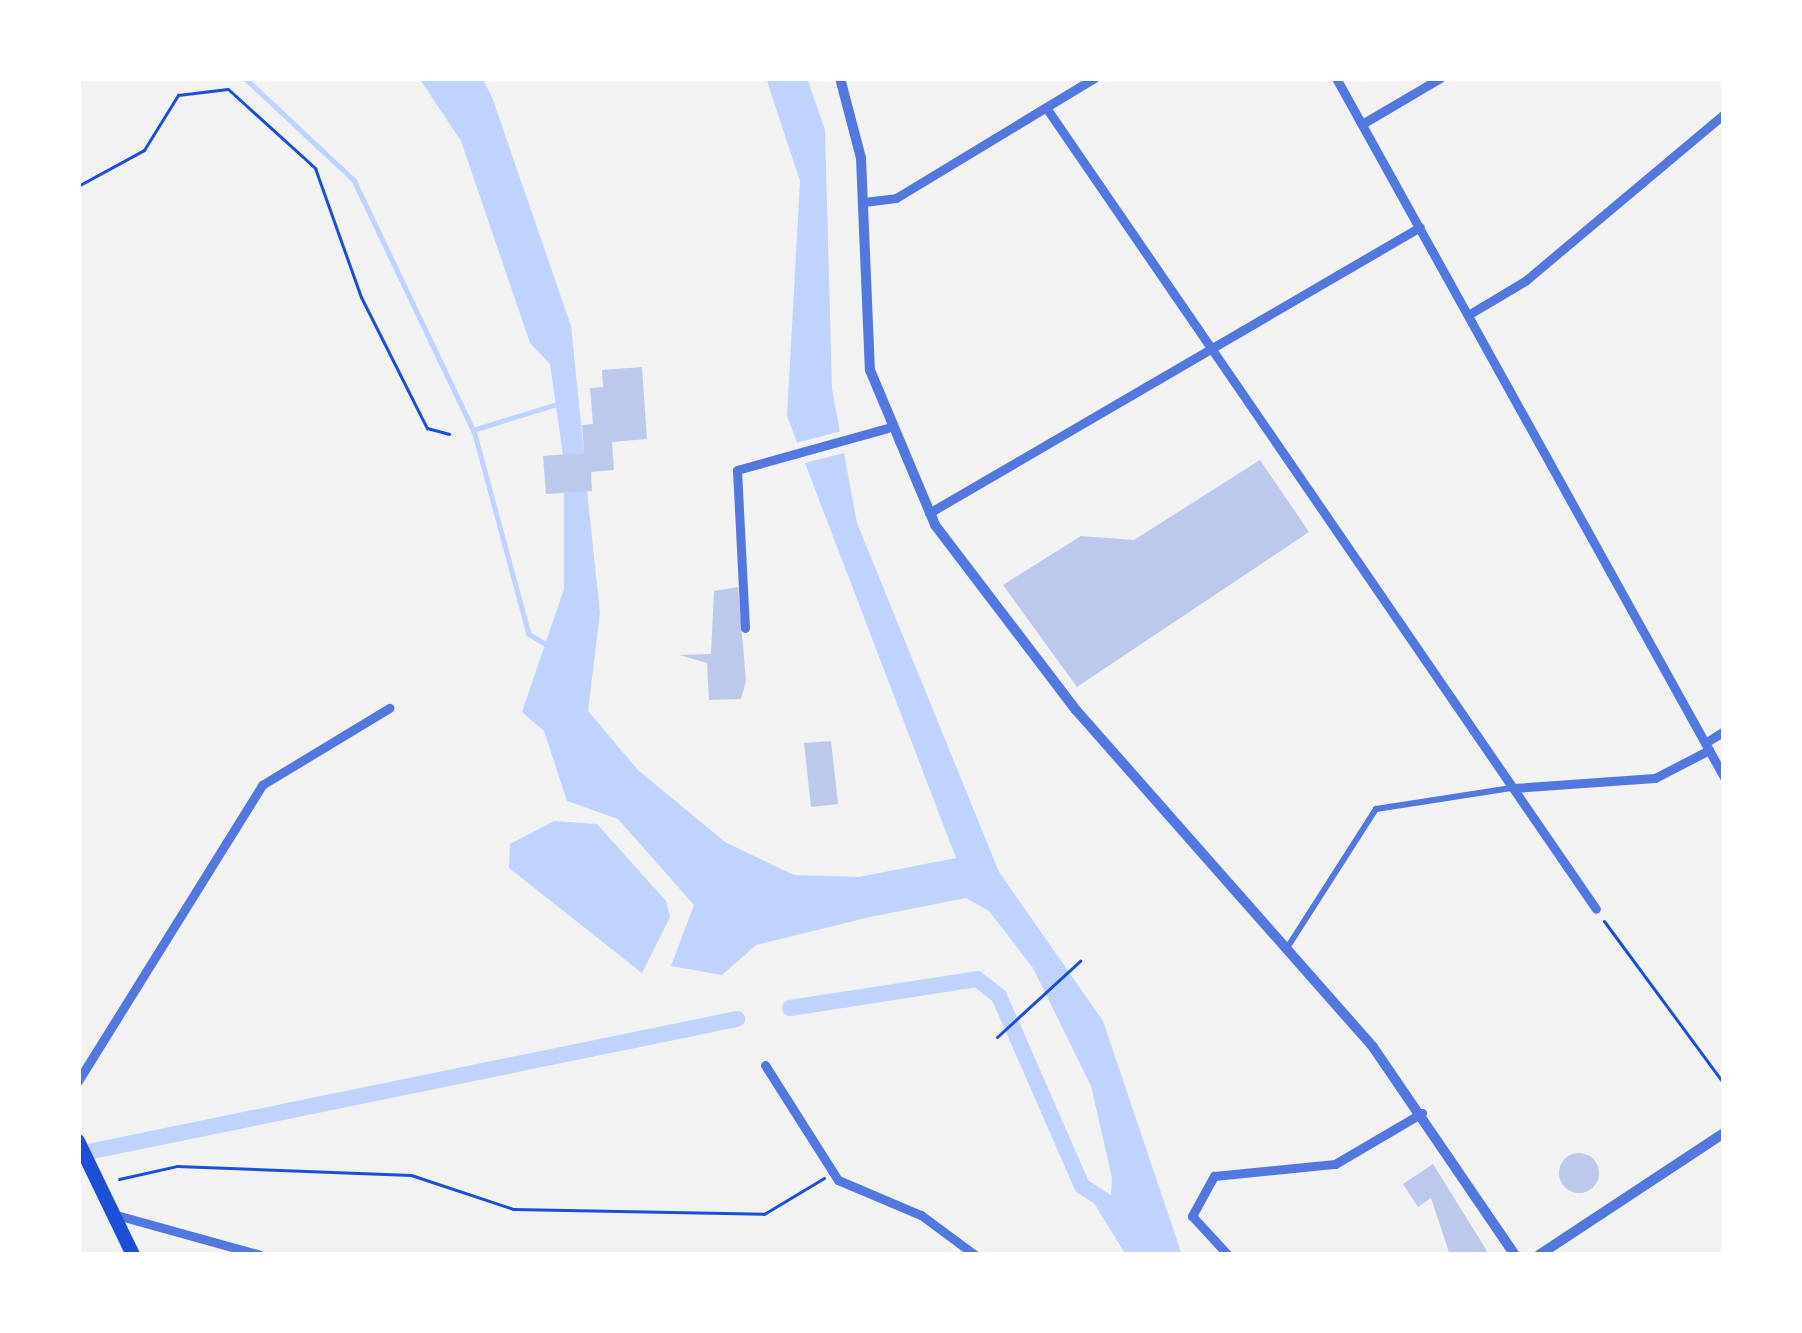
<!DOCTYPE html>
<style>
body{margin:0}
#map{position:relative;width:1802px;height:1333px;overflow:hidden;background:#f2f2f2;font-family:Cabin,sans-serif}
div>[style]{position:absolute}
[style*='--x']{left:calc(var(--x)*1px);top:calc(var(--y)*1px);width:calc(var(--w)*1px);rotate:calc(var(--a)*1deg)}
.water>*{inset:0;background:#bfd3fe}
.pier>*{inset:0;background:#f2f2f2}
.stream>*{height:4.5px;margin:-2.25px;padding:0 2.25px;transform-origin:2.25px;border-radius:2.25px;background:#bfd3fe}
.canal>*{height:16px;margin:-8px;padding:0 8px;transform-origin:8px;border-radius:8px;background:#bfd3fe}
.building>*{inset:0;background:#bdc9ec}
.round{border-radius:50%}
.path>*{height:3px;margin:-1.5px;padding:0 1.5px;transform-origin:1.5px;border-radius:1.5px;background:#1d4ed8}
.pedestrian>*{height:6px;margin:-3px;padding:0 3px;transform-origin:3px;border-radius:3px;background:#5277de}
.minor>*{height:9px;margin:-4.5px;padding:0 4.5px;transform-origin:4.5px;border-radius:4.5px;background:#5277de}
.tertiary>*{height:10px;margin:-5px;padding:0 5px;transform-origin:5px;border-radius:5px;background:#5277de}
.primary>*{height:14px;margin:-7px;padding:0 7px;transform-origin:7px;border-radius:7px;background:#1d4ed8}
span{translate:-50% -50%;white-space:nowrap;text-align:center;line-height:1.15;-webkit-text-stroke:10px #fff;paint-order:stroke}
.frame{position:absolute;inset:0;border:81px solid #fff;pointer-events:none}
</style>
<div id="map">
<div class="water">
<i style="clip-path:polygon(419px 78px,482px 78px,492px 97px,571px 326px,584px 453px,563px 455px,550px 364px,530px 343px,461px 141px)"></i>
<i style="clip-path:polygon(766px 78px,807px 78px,825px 130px,832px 389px,857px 523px,999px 872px,1103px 1021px,1182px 1255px,1126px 1255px,1097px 1208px,1091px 1197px,1111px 1195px,1112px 1178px,1091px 1086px,1033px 968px,989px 911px,966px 898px,870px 917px,756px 945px,722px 975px,671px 966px,694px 905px,618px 819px,567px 801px,544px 731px,522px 712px,564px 589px,564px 493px,587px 491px,600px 613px,588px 711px,638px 770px,725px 842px,794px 875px,859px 877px,956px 858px,787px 416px,800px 181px)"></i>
<i style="clip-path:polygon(554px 821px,597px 824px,666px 901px,670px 917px,642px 973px,509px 868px,510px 844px)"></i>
</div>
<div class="pier">
<i style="clip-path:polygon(842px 431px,848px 452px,793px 466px,788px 445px)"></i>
</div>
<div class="stream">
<i style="--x:245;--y:78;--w:149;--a:43.1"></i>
<i style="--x:354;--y:180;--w:281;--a:64.5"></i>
<i style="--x:475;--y:434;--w:207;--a:74.9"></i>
<i style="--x:529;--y:634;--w:21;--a:31"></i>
<i style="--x:473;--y:430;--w:88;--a:-17.2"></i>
</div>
<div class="canal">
<i style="--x:790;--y:1008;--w:189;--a:-8.8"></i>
<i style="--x:977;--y:979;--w:28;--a:38"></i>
<i style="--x:999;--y:996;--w:207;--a:66.4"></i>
<i style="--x:1082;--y:1186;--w:33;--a:33"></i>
<i style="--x:78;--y:1154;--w:673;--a:-11.58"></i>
</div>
<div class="building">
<i style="clip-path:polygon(642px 367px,647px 439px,612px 442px,614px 470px,591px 472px,592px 491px,546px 494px,543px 456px,584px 453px,582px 425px,593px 424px,590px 388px,603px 387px,602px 370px)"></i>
<i style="clip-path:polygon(1260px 460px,1309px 532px,1077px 687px,1003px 585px,1081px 536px,1134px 540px)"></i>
<i style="clip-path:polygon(738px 587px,746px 681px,741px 699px,709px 700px,707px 663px,679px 655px,711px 654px,714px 591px)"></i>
<i style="clip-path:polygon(831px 741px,838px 804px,811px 807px,804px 743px)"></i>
<i class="round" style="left:1559px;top:1153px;width:40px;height:40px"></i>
<i style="clip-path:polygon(1433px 1164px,1487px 1251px,1481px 1255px,1450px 1255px,1431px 1198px,1418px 1207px,1403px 1184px)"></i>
</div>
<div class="path">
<i style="--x:78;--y:186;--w:75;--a:-28.6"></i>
<i style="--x:144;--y:150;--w:65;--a:-58.3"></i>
<i style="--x:178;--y:95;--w:50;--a:-6.8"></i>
<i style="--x:228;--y:89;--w:118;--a:42.2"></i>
<i style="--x:315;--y:168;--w:137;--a:70.4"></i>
<i style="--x:361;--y:297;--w:147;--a:63.3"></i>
<i style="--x:427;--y:428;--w:23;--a:15"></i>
<i style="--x:1604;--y:921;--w:202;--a:53.6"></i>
<i style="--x:997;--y:1037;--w:113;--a:-42.5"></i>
<i style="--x:119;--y:1179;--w:59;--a:-12.6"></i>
<i style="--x:177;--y:1166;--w:234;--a:2.2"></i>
<i style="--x:411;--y:1175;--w:108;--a:18.4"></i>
<i style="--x:513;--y:1209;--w:251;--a:1.1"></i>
<i style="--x:764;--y:1214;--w:70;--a:-31"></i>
</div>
<div class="pedestrian">
<i style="--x:1287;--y:948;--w:165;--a:-57.4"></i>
<i style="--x:1376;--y:809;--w:137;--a:-8.8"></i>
</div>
<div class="minor">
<i style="--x:1336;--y:78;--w:799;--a:60.97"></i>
<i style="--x:1047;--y:109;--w:970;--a:55.54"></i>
<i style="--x:1362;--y:124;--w:91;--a:-30.5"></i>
<i style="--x:864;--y:202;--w:32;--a:-7"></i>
<i style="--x:896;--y:198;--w:232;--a:-31.2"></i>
<i style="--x:1468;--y:315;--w:66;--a:-30.8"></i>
<i style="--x:1525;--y:281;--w:260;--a:-40"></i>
<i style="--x:929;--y:513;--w:568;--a:-30.22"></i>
<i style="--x:745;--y:628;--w:158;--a:-92.9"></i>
<i style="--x:737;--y:470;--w:156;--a:-15.6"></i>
<i style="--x:1705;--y:743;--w:22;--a:-32"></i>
<i style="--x:1514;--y:788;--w:141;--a:-4.1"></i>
<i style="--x:1655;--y:778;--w:61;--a:-27.4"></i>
<i style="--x:765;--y:1065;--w:136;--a:57.6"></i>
<i style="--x:838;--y:1180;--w:90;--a:22.9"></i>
<i style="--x:921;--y:1215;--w:67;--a:36.5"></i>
<i style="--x:78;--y:1081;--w:349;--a:-58.1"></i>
<i style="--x:262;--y:785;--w:149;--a:-31.2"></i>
<i style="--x:120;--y:1216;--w:146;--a:15.5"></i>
<i style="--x:1228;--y:1255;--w:53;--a:-132.7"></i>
<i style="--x:1192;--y:1216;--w:46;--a:-61.2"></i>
<i style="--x:1214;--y:1176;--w:122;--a:-5.7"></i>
<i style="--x:1335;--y:1164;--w:101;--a:-30.4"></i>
</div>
<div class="tertiary">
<i style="--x:840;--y:78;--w:83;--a:75.3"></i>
<i style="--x:861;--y:158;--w:212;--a:87.6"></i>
<i style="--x:870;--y:370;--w:168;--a:67.2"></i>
<i style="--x:935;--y:525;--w:233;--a:52.7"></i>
<i style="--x:1076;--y:710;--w:449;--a:48.6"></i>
<i style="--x:1373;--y:1047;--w:252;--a:55.7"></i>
<i style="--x:1539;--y:1255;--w:222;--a:-33.4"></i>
</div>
<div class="primary">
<i style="--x:78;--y:1141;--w:127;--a:64.2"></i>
</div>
<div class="frame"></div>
</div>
